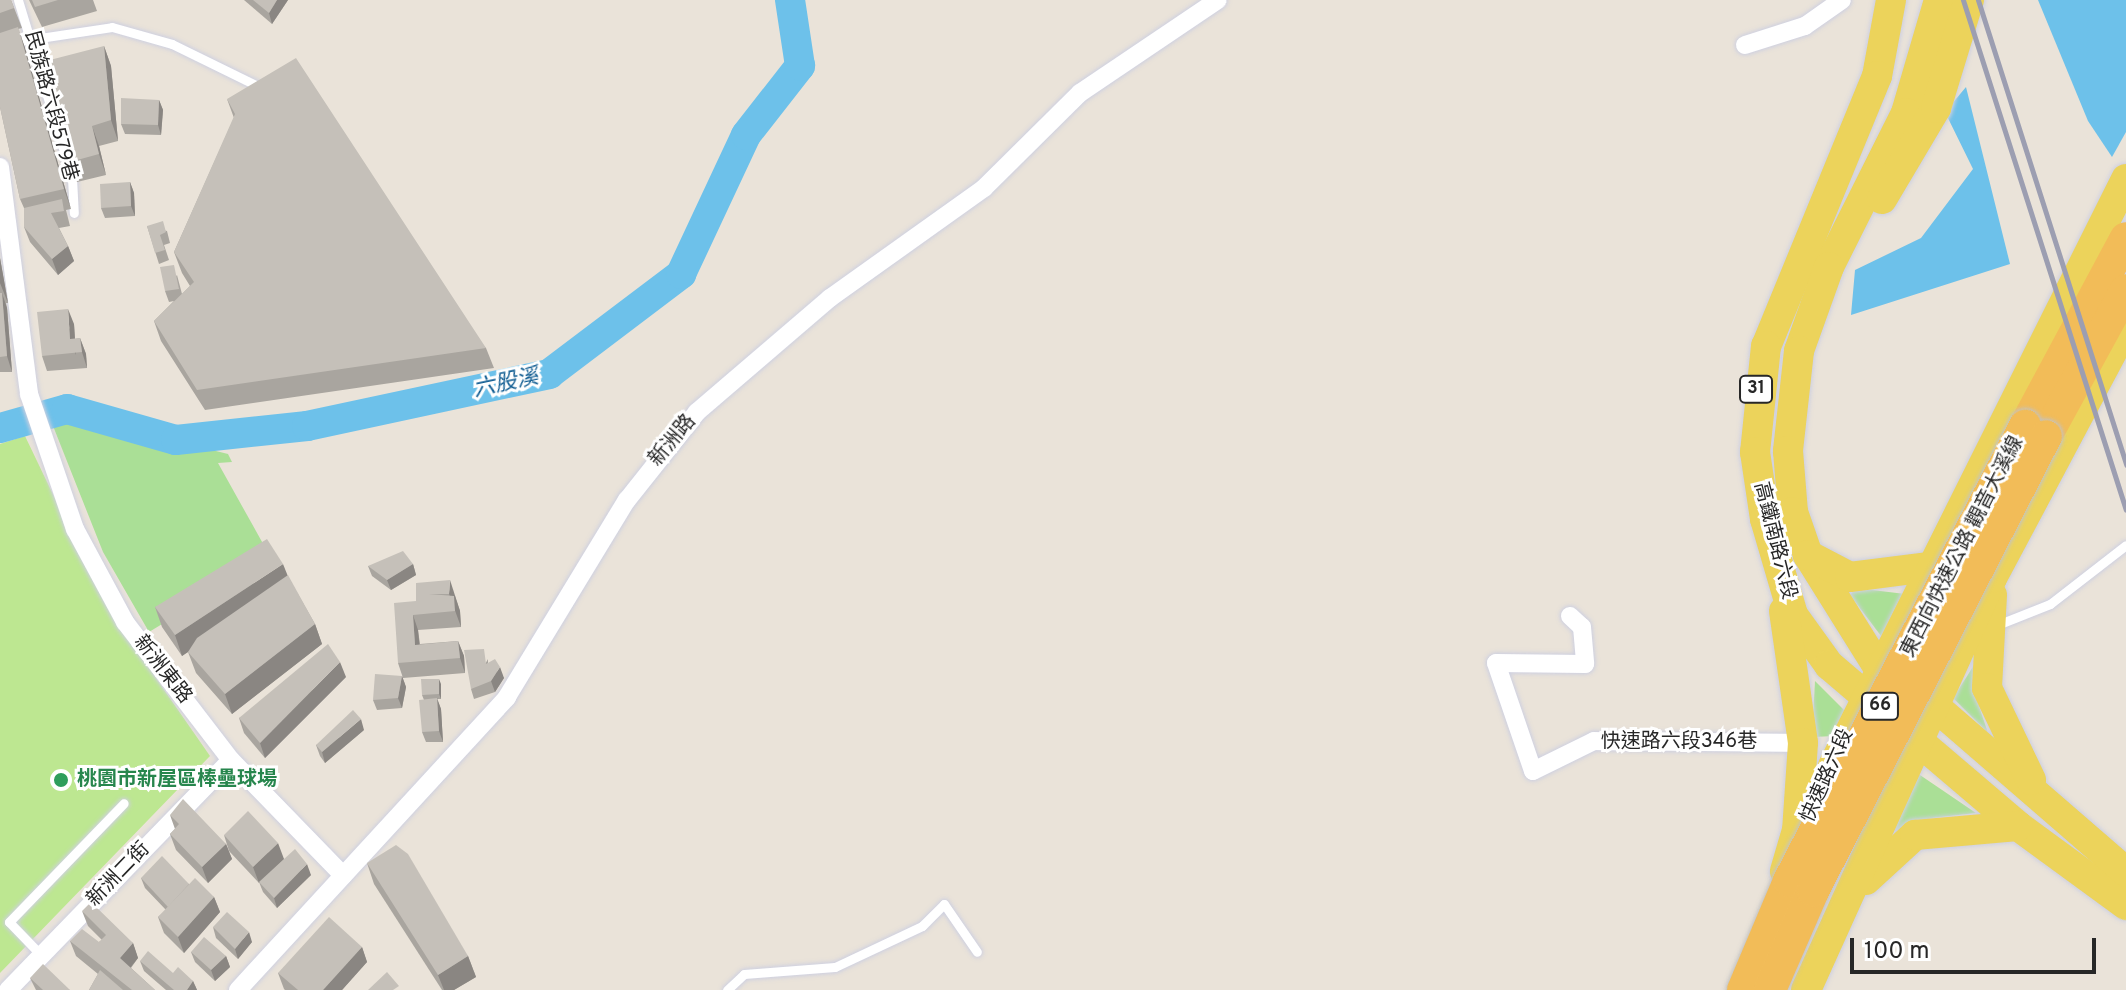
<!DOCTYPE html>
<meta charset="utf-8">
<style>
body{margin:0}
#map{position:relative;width:2126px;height:990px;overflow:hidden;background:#eae3d9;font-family:Overpass,"Noto Sans TC",sans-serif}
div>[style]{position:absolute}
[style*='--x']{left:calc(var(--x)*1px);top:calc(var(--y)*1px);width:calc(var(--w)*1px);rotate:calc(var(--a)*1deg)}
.green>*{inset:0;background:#aadf96}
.pitch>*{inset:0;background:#bde791}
.water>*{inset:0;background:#6dc1ea}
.river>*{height:30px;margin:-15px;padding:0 15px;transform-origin:15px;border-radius:15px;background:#6dc1ea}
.roads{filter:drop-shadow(0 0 2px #ced0e0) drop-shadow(0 0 2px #ced0e0)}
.service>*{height:9px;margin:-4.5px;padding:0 4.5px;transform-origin:4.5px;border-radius:4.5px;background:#fff}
.minor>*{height:18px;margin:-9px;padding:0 9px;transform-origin:9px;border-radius:9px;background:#fff}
.primary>*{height:30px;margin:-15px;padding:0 15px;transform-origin:15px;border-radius:15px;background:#ecd35b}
.trunk>*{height:32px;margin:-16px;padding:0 16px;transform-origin:16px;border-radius:16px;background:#f2bc58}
.rail>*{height:5px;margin:-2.5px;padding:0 2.5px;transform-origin:2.5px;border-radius:2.5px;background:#9c9eb1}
.bridges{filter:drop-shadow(0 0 2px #c3c3c3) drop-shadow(0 0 2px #c3c3c3)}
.trunk-bridge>*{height:32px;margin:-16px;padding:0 16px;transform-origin:16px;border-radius:16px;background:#f2bc58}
.wall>*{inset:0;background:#a9a59f}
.shaded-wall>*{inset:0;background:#8a8682}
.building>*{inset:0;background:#c5c0b9}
.dots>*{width:22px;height:22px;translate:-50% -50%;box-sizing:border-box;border:4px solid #fff;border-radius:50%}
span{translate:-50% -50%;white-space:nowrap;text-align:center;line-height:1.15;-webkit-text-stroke:6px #fff;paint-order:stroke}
.shield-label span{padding:2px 6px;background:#fff;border:2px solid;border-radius:6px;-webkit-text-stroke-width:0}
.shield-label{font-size:18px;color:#272727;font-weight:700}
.street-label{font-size:20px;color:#272727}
.leisure-label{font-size:20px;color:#27864d;font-weight:700}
.left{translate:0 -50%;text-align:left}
.water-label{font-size:22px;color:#115d92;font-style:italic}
.scale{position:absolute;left:1850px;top:938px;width:246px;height:36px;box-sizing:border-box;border:4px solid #272727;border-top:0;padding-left:10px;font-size:24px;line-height:28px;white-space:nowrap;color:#272727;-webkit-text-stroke:6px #fff;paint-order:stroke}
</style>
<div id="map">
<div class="green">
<i style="clip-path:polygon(84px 418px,228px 454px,232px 462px,218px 463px,271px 558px,149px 632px,103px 552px,51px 421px)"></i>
<i style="clip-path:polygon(1856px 588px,1905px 594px,1881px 636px,1850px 595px)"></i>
<i style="clip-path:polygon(1976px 662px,1977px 700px,1988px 733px,1953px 698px)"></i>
<i style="clip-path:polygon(1815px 681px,1846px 712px,1835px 736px,1812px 737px)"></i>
<i style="clip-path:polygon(1917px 773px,1976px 813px,1932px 818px,1891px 833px)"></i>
</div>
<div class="pitch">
<i style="clip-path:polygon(25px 436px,108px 609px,210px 756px,0 973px,0 444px)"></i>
</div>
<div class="water">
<i style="clip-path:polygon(2038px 0,2126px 0,2126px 132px,2112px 157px,2088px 121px)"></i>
<i style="clip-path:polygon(1966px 87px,2010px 264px,1851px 315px,1855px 270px,1921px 238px,1973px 169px,1945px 112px)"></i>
</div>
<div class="river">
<i style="--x:0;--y:428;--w:70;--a:-15.8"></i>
<i style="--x:67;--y:409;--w:113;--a:15.9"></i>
<i style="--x:176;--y:440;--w:132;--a:-6.1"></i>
<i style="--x:307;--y:426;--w:248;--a:-12.1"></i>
<i style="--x:549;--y:374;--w:166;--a:-37.1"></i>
<i style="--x:681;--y:274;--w:153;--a:-64.9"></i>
<i style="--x:746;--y:135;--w:88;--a:-52"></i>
<i style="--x:800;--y:66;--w:67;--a:-98.6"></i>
</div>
<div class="roads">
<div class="service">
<i style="--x:18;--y:0;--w:186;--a:73.1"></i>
<i style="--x:72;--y:178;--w:35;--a:87"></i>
<i style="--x:0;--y:44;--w:113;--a:-8.6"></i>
<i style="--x:112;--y:27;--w:62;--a:15.8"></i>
<i style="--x:172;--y:44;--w:100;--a:26.1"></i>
<i style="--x:1997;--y:625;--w:57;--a:-21.6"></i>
<i style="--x:2050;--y:604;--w:96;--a:-37.8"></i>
<i style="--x:41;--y:955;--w:46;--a:-134.1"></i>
<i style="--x:9;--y:922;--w:165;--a:-46"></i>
<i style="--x:727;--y:990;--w:23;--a:-43"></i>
<i style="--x:744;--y:974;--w:91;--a:-4.4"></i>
<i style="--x:835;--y:967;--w:96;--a:-25.2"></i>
<i style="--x:922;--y:926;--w:31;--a:-45"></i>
<i style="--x:944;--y:904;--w:58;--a:55.5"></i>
</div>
<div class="minor">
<i style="--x:1745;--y:45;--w:63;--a:-17.6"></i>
<i style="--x:1805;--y:26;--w:45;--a:-35.1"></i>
<i style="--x:0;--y:167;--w:229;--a:82.7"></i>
<i style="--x:29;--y:394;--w:143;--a:71.2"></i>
<i style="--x:75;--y:529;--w:106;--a:61.7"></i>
<i style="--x:125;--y:622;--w:174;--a:52.5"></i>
<i style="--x:231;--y:760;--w:161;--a:45.8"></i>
<i style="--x:1570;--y:616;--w:16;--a:43"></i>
<i style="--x:1582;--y:627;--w:37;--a:85"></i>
<i style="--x:1585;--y:664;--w:89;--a:-179.4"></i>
<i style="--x:1496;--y:663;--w:114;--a:71.1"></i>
<i style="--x:1533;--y:771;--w:68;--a:-26.2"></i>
<i style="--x:1594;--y:741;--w:209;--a:0.5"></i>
<i style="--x:8;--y:990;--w:320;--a:-45.9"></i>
<i style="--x:238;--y:990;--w:398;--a:-47.4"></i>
<i style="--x:507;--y:697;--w:231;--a:-58.7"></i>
<i style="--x:627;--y:500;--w:112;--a:-51.5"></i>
<i style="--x:697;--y:412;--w:175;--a:-40.6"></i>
<i style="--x:830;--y:298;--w:189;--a:-35.5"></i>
<i style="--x:984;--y:188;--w:135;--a:-44.7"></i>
<i style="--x:1080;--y:93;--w:166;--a:-34"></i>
</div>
<div class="primary">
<i style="--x:1891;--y:0;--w:77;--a:100.4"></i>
<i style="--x:1877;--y:76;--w:292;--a:112.3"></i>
<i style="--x:1766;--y:346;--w:107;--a:95.9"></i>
<i style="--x:1755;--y:452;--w:68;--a:81.5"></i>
<i style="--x:1765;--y:519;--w:100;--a:73.7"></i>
<i style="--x:1793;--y:615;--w:62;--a:54.2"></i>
<i style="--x:1829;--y:665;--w:248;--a:40.4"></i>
<i style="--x:2018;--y:826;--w:134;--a:36.2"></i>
<i style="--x:1939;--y:0;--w:118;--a:106.3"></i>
<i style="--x:1906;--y:113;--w:172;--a:116.6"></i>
<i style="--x:1829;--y:267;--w:89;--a:109.7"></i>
<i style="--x:1799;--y:351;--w:101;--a:96.3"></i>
<i style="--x:1788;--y:451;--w:61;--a:85.3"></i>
<i style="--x:1793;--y:512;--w:46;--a:70.8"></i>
<i style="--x:1808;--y:555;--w:132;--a:58"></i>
<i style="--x:1878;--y:667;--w:73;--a:35"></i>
<i style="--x:1938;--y:709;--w:249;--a:40.9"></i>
<i style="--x:1882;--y:199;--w:106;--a:-59.3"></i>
<i style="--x:1936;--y:108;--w:113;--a:-73"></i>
<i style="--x:1808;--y:555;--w:47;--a:27.6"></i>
<i style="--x:1850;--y:577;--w:80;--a:-7.2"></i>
<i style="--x:1992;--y:595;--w:93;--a:93.1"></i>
<i style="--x:1987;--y:688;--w:102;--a:64.4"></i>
<i style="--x:1784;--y:611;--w:133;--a:81.8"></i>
<i style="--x:1803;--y:743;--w:87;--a:93.9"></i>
<i style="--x:1797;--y:830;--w:43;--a:106.3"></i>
<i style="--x:1833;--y:766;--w:656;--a:-63.47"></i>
<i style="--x:1866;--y:880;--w:67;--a:-42.6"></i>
<i style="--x:1915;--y:835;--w:103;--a:-5"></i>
<i style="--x:1806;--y:990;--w:452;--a:-65.7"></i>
<i style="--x:1992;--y:578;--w:285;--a:-62"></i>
</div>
<div class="trunk">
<i style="--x:2025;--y:426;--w:213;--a:-61.8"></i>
<i style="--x:2046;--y:436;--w:166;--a:-61.3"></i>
</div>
</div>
<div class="rail">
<i style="--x:1963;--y:0;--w:535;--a:72.28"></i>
<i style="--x:1978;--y:0;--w:488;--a:72.3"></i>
</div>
<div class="bridges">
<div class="trunk-bridge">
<i style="--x:1743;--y:990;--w:118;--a:-67.1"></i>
<i style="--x:1789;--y:881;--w:513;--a:-62.59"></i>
<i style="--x:1770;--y:990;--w:108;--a:-66.5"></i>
<i style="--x:1813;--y:891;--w:511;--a:-62.88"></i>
</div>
</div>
<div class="wall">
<i style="clip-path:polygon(0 0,11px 0,22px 28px,18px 29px,25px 48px,71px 209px,66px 210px,70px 226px,59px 228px,68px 246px,74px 261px,58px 275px,30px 242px,24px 227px,24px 208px,20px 199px,0 107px)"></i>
<i style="clip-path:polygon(29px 0,93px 0,97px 11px,42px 27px)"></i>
<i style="clip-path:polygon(244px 0,288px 0,272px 24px)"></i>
<i style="clip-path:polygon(104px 46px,111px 66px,118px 141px,99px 146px,106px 175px,77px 182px,70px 162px)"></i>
<i style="clip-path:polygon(227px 99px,486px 348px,494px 368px,205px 410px,161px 341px,154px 321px,174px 301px,169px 302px,165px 291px,177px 275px,182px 294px,190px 286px,182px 273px,174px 252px,234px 118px)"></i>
<i style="clip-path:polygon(159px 100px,163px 110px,161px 135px,125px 134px,121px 124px)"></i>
<i style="clip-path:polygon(130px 182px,134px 193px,135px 216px,105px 218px,101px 208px)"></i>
<i style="clip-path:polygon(147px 226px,167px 231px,170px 243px,164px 245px,169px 260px,159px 264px)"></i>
<i style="clip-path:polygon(0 258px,8px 303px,6px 303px,7px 308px,12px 372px,0 372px)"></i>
<i style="clip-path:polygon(74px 324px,75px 339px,80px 338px,86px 354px,87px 368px,47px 371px,42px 356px)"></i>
<i style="clip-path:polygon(413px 564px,416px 575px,391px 590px,372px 576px,368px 566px)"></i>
<i style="clip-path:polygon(287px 575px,315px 624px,322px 644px,232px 714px,196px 673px,188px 652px,189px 651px,182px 656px,162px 627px,155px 607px)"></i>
<i style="clip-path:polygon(416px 583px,455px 596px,460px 611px,461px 627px,418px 630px,420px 644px,458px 641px,464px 656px,465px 673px,403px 678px,398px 663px,416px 601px)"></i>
<i style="clip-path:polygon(488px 659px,488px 663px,504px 678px,495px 692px,474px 699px,471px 689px)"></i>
<i style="clip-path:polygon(402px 676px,406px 687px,402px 708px,377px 710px,373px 700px)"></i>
<i style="clip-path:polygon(346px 677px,265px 758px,244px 733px,239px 718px)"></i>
<i style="clip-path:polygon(441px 684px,441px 699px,437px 699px,441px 709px,443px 742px,426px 742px,422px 732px,424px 700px,422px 695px)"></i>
<i style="clip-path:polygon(364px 730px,325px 763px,320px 756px,316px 745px)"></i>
<i style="clip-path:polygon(170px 815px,226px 844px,232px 859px,208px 883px,176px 850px,170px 834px,175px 829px)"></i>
<i style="clip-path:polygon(224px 835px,284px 859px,311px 875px,277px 908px,263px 892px,259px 882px,259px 883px,229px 851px)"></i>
<i style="clip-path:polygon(367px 863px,468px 956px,476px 977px,454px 990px,442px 990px,374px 884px)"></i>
<i style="clip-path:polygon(141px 878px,189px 884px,214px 897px,220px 912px,184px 953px,164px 933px,158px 917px,166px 910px,145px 888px)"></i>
<i style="clip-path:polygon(82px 911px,133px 943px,138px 958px,131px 968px,155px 990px,89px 990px,98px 974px,76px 956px,70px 941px,99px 942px,102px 940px,88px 926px)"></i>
<i style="clip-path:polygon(213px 927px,252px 942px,238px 959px,216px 938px)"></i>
<i style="clip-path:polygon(362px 947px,367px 962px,342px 990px,285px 990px,284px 989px,278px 973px)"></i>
<i style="clip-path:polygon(191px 952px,226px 956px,230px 967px,215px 981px,195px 962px)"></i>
<i style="clip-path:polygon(140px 961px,193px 981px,197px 990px,166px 990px,144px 971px)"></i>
<i style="clip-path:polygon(30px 978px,70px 990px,36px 990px)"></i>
</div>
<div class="shaded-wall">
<i style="clip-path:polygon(277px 0,288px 0,272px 24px,269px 13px)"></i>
<i style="clip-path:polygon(18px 27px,25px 48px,71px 209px,64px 189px)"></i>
<i style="clip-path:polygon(104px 46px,111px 66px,118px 141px,111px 120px)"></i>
<i style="clip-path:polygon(159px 100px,163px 110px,161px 135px,158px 125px)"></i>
<i style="clip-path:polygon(92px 126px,99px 146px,106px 175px,99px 154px)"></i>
<i style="clip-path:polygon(130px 182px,134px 193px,135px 216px,131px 206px)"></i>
<i style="clip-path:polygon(68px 246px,74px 261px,58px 275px,52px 259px)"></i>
<i style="clip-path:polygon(0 258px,8px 303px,0 283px)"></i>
<i style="clip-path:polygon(2px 293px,7px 308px,12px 372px,7px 356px)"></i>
<i style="clip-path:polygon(68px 309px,74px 324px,76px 355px,70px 339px)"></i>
<i style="clip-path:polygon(80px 338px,86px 354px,87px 368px,82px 352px)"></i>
<i style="clip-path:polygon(283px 564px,291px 584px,182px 656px,175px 635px)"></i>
<i style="clip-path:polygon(413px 564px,416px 575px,391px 590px,387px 580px)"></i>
<i style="clip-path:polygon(450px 580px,460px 611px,461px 627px,449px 594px)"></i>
<i style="clip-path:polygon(413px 615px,418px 630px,421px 660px,415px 645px)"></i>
<i style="clip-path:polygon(315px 624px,322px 644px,232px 714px,225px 694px)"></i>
<i style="clip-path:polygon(458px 641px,464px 656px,465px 673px,460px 658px)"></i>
<i style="clip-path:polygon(340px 662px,346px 677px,265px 758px,260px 743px)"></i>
<i style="clip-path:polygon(500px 667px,504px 678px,495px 692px,491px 681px)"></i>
<i style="clip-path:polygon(402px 676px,406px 687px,402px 708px,398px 698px)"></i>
<i style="clip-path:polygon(439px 679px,441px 684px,441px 699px,439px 694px)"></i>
<i style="clip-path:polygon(437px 698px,441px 709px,443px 742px,439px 731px)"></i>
<i style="clip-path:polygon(361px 719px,364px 730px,325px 763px,322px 752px)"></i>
<i style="clip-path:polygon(278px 843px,284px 859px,259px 883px,253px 867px)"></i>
<i style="clip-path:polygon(226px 844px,232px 859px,208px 883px,202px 867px)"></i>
<i style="clip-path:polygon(307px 864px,311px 875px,277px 908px,274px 898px)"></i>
<i style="clip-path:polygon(214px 897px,220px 912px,184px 953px,178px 937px)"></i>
<i style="clip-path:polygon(249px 932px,252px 942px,238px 959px,235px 949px)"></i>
<i style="clip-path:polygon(133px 943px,138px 958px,126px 973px,120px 958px)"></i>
<i style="clip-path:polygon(362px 947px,367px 962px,342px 990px,323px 990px)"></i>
<i style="clip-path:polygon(226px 956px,230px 967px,215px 981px,211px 970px)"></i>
<i style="clip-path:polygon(468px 956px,476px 977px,454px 990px,444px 990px,438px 975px)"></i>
<i style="clip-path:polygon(193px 981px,197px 990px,187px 990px)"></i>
</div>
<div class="building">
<i style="clip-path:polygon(0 0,11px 0,14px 8px,0 13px)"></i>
<i style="clip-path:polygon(32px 0,58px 0,35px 7px)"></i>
<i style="clip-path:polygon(253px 0,277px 0,269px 13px)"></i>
<i style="clip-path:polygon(18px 27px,64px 189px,20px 199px,0 107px,0 33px)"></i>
<i style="clip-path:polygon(104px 46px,111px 120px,92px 126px,99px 154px,70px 162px,46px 61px)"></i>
<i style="clip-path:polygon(296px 58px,486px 348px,197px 390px,154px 321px,194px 282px,174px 252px,235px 114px,227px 99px)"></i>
<i style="clip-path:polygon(121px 98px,159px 100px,158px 125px,121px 124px)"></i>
<i style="clip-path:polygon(130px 182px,131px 206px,101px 208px,100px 184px)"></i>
<i style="clip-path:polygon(62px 199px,64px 211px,51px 213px,68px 246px,52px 259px,24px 227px,24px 208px)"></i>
<i style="clip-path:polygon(163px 221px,166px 232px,160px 235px,165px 250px,155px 253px,147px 226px)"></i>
<i style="clip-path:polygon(174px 265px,179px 289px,165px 291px,160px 267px)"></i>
<i style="clip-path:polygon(0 293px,2px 293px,7px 356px,0 357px)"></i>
<i style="clip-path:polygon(68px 309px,70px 339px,80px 338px,82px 352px,42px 356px,37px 312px)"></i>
<i style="clip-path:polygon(267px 539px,283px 564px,175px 635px,155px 607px)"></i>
<i style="clip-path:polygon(403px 551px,413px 564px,387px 580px,368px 566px)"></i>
<i style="clip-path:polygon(288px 575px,315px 624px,225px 694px,188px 652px,197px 638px)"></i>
<i style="clip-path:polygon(450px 580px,449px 594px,429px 594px,454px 596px,455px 611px,413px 615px,415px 645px,458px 641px,460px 658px,398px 663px,394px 603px,416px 601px,416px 583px)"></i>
<i style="clip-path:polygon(328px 644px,340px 662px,260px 743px,239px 718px)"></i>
<i style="clip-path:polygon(484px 649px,486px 664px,495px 659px,500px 667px,491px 681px,471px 689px,464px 650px)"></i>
<i style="clip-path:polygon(375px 674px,402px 676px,398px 698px,373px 700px)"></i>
<i style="clip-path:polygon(421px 679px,439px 679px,439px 694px,422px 695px)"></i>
<i style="clip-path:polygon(437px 698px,439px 731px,422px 732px,419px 700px)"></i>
<i style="clip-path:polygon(353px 710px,361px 719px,322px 752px,316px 745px)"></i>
<i style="clip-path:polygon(183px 799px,226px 844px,202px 867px,170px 834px,179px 824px,170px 815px)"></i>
<i style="clip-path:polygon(248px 811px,278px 843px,253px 867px,224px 835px)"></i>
<i style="clip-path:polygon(396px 845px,408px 854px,468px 956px,438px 975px,367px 863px)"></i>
<i style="clip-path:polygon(295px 849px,307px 864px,274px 898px,259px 882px)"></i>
<i style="clip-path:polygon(162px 856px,189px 884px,168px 907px,141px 878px)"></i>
<i style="clip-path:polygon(195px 878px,214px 897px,178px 937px,158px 917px)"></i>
<i style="clip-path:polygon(91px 902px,133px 943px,120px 958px,155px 990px,132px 990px,70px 941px,82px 929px,99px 942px,106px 935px,82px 911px)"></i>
<i style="clip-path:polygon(227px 912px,249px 932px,235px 949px,213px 927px)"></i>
<i style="clip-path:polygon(329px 917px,362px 947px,323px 990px,298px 990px,278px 973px)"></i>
<i style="clip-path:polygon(204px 937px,226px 956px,211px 970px,191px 952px)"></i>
<i style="clip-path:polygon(148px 951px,173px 973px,178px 967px,193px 981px,187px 990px,174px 990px,140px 961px)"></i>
<i style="clip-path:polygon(43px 964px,70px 990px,43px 990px,30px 978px)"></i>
<i style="clip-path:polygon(100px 970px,123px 990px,89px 990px)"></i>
<i style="clip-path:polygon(387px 972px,399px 986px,393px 990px,368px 990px)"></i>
</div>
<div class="dots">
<i style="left:61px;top:780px;background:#2e9e5b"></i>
</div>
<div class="shield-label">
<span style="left:1756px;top:389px">31</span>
<span style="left:1880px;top:706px">66</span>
</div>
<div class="street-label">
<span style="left:50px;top:106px;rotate:75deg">民族路六段579巷</span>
<span style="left:673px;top:441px;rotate:-50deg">新洲路</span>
<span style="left:1774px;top:541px;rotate:76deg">高鐵南路六段</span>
<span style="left:1963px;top:547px;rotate:-63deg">東西向快速公路 觀音大溪線</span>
<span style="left:162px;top:670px;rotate:52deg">新洲東路</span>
<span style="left:1679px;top:742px">快速路六段346巷</span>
<span style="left:1828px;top:776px;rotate:-66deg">快速路六段</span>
<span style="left:119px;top:875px;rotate:-46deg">新洲二街</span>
</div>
<div class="leisure-label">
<span class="left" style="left:77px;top:780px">桃園市新屋區棒壘球場</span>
</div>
<div class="water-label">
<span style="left:506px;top:384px;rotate:-12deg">六股溪</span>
</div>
<div class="scale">100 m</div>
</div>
